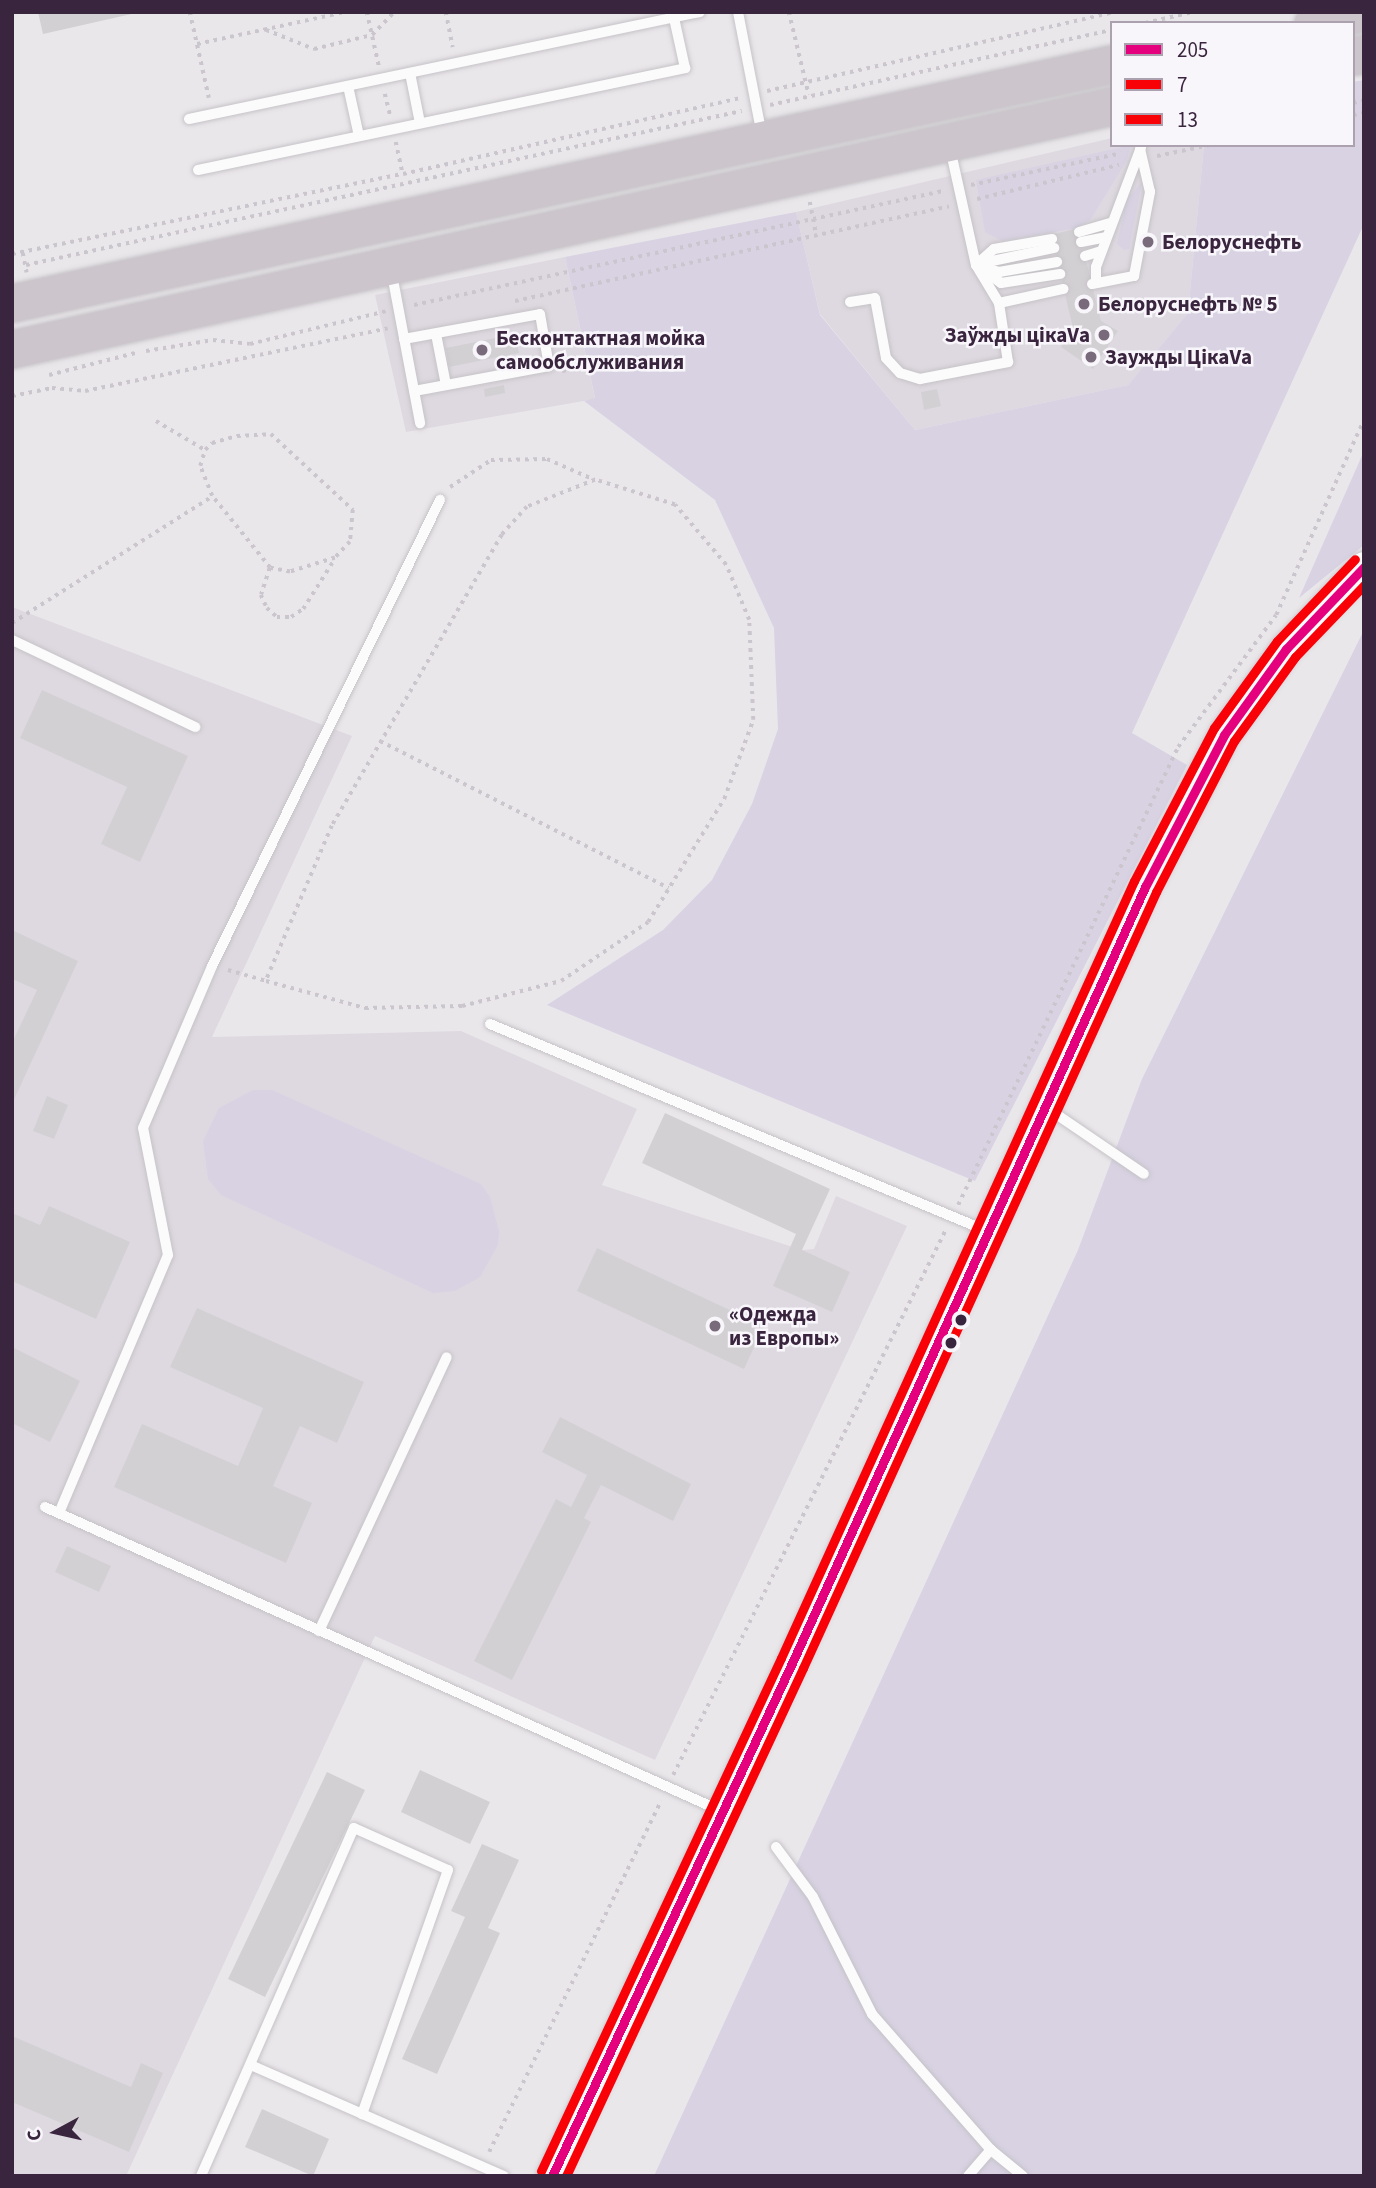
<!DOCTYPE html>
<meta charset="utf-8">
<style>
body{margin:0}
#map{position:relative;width:1376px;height:2188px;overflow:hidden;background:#eae7eb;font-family:"Source Sans 3",sans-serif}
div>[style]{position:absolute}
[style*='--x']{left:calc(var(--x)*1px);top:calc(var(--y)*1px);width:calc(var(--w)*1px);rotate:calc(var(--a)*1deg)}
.built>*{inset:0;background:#ded9e0}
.green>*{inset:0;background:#d8d2e3}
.building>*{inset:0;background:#d3d0d4}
.path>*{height:3.5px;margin-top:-1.75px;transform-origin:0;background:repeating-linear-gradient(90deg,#cbc5ce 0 3.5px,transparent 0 8.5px)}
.roads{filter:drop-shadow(0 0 2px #c6c3c7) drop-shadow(0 0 2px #c6c3c7)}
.service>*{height:10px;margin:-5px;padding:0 5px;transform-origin:5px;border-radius:5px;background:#fcfbfc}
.secondary>*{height:30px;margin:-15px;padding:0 15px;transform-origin:15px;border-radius:15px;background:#fcfbfc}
.trunk>*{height:37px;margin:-18.5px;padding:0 18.5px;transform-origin:18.5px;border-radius:18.5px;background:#ccc6cc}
.bus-1>*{height:9px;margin:-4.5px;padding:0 4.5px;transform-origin:4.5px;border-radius:4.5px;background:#e5007d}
.bus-2>*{height:9px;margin:-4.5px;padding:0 4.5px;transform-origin:4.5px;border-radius:4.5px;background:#f80207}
.bus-3>*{height:9px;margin:-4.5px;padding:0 4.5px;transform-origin:4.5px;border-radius:4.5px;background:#f80207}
.dots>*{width:19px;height:19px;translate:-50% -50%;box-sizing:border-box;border:4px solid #f8f6fa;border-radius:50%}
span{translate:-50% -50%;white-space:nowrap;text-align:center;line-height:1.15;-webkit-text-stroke:5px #f8f6fa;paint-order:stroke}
.poi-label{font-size:21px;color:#3a253f;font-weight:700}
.left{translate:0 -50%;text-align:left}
.right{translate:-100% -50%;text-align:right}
.frame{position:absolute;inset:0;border:14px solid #3a253f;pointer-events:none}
.legend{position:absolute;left:1110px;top:21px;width:245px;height:126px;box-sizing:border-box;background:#f8f6fa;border:2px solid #aca2af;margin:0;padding:9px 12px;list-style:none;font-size:21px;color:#3a253f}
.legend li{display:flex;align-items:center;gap:14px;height:35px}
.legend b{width:35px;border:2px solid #aca2af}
.north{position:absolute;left:21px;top:2097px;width:70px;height:70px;-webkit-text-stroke:5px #f8f6fa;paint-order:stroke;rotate:262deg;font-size:19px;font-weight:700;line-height:28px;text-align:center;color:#3a253f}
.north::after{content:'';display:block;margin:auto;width:24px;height:32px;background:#3a253f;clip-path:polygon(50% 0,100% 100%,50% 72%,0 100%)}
</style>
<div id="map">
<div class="built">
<i style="clip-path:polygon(1112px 138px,1112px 145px,1204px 145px,1188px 313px,1128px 385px,915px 430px,820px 314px,796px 212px)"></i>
<i style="clip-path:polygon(565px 257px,595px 399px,406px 432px,375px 295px)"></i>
<i style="clip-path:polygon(12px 607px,352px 736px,212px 1037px,461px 1031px,637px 1109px,602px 1185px,802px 1250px,814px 1249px,836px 1196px,907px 1226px,655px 1760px,375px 1636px,126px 2176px,12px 2176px)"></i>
</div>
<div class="green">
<i style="clip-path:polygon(1364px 80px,1364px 224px,1132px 733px,1187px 765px,975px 1181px,547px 1005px,663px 930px,712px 880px,752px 804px,778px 729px,774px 628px,715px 500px,584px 401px,595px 398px,565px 257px,796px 212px,820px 315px,915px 430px,1128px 385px,1188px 313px,1204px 145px,1353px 145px,1353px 82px)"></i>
<i style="clip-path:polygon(1131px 145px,1127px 160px,1091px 219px,1078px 228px,1002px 241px,985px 232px,976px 180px)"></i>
<i style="clip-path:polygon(1142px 182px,1129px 249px,1124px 250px,1117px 244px,1127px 199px)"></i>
<i style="clip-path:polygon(1364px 451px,1364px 545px,1299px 598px)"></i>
<i style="clip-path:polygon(1362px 634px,1364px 2176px,654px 2176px,1078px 1250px,1142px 1079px)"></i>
<i style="clip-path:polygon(253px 1090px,272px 1090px,481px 1184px,490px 1197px,499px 1231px,498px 1245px,480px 1277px,455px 1291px,433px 1293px,221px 1195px,208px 1179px,203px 1141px,219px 1108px)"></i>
</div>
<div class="building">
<i style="clip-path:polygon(38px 12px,136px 12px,136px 13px,43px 34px)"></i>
<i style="clip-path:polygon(1078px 228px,1101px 321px,1118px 331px,1093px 369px,1061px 347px,1073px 328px,1051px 235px)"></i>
<i style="clip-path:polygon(515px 334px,519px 353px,449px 367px,446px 348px)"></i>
<i style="clip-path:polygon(504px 385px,505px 393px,485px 397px,484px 389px)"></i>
<i style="clip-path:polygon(937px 389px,941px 406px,924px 410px,921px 392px)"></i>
<i style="clip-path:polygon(42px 690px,188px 756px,140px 862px,101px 844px,127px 787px,20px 738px)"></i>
<i style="clip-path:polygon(12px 930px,78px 961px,12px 1104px,12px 1043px,37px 990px,12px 979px)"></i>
<i style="clip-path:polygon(47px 1096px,68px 1105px,54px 1139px,33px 1131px)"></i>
<i style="clip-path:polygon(665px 1113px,830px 1189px,802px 1250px,850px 1272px,832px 1312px,773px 1286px,796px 1234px,642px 1163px)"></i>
<i style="clip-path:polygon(49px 1206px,130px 1242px,96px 1319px,12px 1281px,12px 1213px,40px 1225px)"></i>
<i style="clip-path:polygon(597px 1248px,764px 1326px,744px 1369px,577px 1291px)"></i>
<i style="clip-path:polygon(197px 1308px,364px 1382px,337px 1443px,300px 1426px,273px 1486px,312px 1503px,286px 1563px,114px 1487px,142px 1424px,238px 1466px,263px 1408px,170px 1367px)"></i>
<i style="clip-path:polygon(12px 1347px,80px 1381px,50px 1442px,12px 1423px)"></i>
<i style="clip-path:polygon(560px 1417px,691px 1484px,673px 1521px,601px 1485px,584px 1518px,591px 1522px,512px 1680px,474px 1661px,556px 1499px,571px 1507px,587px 1475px,542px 1452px)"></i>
<i style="clip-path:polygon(67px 1546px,111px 1566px,99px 1592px,55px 1572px)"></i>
<i style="clip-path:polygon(420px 1770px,490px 1802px,470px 1844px,401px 1812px)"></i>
<i style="clip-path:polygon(327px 1772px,365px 1790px,265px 1997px,228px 1979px)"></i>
<i style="clip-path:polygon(482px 1844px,519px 1860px,488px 1928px,500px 1933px,437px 2074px,402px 2059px,465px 1917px,451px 1911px)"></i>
<i style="clip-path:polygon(12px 2036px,131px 2087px,141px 2063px,163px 2073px,129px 2152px,12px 2102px)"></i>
<i style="clip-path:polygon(262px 2109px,329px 2139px,313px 2176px,245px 2147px)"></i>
</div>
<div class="path">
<i style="--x:190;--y:12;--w:88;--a:77.5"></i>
<i style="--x:367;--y:12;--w:55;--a:77.5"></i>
<i style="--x:446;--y:12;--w:36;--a:79"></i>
<i style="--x:789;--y:12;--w:85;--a:76.5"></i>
<i style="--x:1145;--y:23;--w:49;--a:-12.9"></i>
<i style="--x:266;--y:30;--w:52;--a:21.6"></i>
<i style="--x:314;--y:49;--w:60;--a:-13.6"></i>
<i style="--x:372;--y:35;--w:32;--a:-46"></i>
<i style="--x:197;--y:44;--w:151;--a:-12.2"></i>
<i style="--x:767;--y:91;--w:356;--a:-12.8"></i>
<i style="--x:385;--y:94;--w:21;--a:76"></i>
<i style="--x:1353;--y:103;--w:11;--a:-15"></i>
<i style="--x:770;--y:105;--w:350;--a:-12.4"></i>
<i style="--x:1353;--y:115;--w:11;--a:-10"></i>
<i style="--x:396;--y:142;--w:33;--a:78"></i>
<i style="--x:1157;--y:156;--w:54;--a:-11.7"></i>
<i style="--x:971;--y:185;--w:153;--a:-12"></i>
<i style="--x:977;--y:199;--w:146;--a:-13.5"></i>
<i style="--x:810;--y:202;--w:33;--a:79"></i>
<i style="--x:23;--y:253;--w:20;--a:79"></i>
<i style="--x:12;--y:254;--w:399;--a:-11.6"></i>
<i style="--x:403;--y:174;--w:344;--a:-12.7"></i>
<i style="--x:26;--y:265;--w:732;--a:-12.14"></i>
<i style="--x:515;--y:301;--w:444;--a:-12.3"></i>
<i style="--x:414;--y:305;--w:541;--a:-12.16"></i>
<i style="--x:146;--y:351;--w:68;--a:-9.3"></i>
<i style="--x:213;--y:340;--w:37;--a:6"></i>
<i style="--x:250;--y:344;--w:140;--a:-13.6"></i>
<i style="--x:562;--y:371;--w:16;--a:-11"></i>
<i style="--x:49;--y:375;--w:93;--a:-14.3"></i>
<i style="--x:12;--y:396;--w:41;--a:-11.3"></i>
<i style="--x:52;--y:388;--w:33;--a:5"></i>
<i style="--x:85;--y:391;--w:309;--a:-11.7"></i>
<i style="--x:156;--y:421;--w:57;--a:30.6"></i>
<i style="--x:271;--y:434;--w:112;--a:42.8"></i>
<i style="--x:353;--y:510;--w:32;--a:95"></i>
<i style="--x:350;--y:542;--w:22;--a:133"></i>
<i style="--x:335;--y:558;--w:47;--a:162.7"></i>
<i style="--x:290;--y:572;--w:20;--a:-169"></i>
<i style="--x:270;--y:568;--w:92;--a:-128.9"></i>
<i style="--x:212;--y:496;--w:32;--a:-112"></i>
<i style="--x:200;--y:466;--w:17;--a:-73"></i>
<i style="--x:205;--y:450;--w:10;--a:-45"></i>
<i style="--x:212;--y:443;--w:26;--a:-16"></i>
<i style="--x:237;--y:436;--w:34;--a:-3"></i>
<i style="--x:450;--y:487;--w:49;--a:-33.4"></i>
<i style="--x:491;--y:460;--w:56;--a:-1"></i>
<i style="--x:547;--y:459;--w:52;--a:23.6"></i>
<i style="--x:270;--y:568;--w:28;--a:108"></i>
<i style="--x:261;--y:595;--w:14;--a:65"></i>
<i style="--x:267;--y:608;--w:13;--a:42"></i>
<i style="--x:277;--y:617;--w:14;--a:0"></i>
<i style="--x:291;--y:617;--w:14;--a:-34"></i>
<i style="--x:303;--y:609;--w:58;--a:-57.7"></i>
<i style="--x:12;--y:623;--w:236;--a:-32.3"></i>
<i style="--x:380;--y:741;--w:324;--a:27"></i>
<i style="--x:228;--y:970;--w:40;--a:16"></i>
<i style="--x:266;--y:981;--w:103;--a:15.3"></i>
<i style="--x:365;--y:1008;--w:97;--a:-1.2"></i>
<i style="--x:462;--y:1006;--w:102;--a:-14.2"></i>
<i style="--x:561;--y:981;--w:105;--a:-34.1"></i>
<i style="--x:648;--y:922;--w:145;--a:-58.3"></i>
<i style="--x:724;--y:799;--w:84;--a:-69.8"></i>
<i style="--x:753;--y:720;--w:100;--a:-92.3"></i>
<i style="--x:749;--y:620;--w:60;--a:-112.7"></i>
<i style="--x:726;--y:565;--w:79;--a:-130.4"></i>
<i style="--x:675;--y:505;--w:84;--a:-162.6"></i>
<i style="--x:595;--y:480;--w:73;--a:158.3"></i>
<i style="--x:527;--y:507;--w:38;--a:132"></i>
<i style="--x:502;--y:535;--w:337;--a:120.3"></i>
<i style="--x:332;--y:826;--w:168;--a:113.1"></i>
<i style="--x:958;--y:1205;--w:508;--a:-64.34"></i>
<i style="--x:1178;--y:747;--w:164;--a:-53.4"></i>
<i style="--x:1276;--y:615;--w:215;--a:-65.8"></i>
<i style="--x:673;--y:1775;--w:608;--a:-63.43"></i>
<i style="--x:489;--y:2152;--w:391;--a:-63.9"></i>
</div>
<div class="roads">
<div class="service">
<i style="--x:738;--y:12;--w:125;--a:79"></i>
<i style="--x:410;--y:73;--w:51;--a:78.7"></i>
<i style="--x:348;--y:86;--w:51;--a:77.6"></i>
<i style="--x:189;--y:119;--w:522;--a:-11.83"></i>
<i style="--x:950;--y:148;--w:120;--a:77.5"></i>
<i style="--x:976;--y:265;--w:44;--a:58.8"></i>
<i style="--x:999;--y:303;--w:66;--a:-12.3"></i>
<i style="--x:198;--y:170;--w:498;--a:-11.8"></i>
<i style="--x:685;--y:68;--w:51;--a:-102.4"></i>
<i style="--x:1079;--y:232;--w:33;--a:-16"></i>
<i style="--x:1081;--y:242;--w:25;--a:-11"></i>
<i style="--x:1085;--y:256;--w:17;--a:-17"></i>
<i style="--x:978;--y:264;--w:78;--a:-11.9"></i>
<i style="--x:976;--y:265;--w:24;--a:-42"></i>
<i style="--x:994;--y:249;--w:59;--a:-9.8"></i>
<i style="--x:981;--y:268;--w:25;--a:37"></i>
<i style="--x:1001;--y:283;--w:60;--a:-8.7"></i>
<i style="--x:985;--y:268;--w:15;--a:16"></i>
<i style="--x:999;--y:272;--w:59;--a:-9.8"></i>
<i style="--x:391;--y:269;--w:157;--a:79.3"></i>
<i style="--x:1096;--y:283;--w:16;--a:-90"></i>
<i style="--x:1096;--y:267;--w:128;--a:-69.4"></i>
<i style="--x:1092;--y:284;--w:43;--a:-10.8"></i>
<i style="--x:1134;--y:276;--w:86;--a:-79.2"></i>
<i style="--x:1150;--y:192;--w:44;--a:-103.1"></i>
<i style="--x:850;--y:302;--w:25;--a:-9"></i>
<i style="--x:875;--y:298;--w:61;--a:79.6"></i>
<i style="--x:886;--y:358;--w:21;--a:47"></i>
<i style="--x:900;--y:373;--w:21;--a:17"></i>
<i style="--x:920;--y:379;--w:90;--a:-10.9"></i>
<i style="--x:1008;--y:362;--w:60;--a:-98.7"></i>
<i style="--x:436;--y:334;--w:52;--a:78.9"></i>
<i style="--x:404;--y:339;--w:138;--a:-10.4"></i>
<i style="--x:540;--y:314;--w:53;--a:80.2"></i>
<i style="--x:549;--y:366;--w:137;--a:169.5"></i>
<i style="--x:12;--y:640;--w:203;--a:25.4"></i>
<i style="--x:490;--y:1024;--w:538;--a:22.61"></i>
<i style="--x:1047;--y:1108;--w:117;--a:34.2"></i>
<i style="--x:45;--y:1507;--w:741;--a:24.21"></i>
<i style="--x:59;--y:1513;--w:280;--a:-67.1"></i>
<i style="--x:168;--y:1255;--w:129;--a:-101.1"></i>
<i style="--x:143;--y:1128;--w:176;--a:-66.9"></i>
<i style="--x:212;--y:966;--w:519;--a:-63.93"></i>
<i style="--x:319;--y:1631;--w:302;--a:-65"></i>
<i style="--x:776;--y:1847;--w:62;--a:53.5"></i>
<i style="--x:813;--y:1897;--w:131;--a:63.2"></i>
<i style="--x:872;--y:2014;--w:181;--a:48.8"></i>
<i style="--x:253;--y:2066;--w:274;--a:23.7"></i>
<i style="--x:201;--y:2176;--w:380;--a:-66.3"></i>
<i style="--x:354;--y:1828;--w:103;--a:24.1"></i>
<i style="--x:448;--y:1870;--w:259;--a:109.4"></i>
<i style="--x:968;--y:2176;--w:35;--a:-49"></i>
<i style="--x:991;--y:2150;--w:41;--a:39.1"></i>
</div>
<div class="secondary">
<i style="--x:552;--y:2176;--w:566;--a:-64.93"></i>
<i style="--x:792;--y:1663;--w:853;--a:-65.54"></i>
<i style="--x:1145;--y:887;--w:171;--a:-62.5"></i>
<i style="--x:1224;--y:735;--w:106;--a:-54.2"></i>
<i style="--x:1286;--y:649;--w:113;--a:-46.4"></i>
</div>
<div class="trunk">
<i style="--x:1313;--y:23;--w:52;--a:-12.2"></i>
<i style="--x:1353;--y:56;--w:11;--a:-10"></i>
<i style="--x:12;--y:303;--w:1126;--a:-12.26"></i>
<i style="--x:12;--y:349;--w:1127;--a:-12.46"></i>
</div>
</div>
<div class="bus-1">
<i style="--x:552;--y:2176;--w:566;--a:-64.93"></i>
<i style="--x:792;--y:1663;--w:853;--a:-65.54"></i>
<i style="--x:1145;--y:887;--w:171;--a:-62.5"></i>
<i style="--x:1224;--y:735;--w:106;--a:-54.2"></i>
<i style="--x:1286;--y:649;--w:113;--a:-46.4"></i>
</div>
<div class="bus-2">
<i style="--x:566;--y:2176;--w:561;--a:-64.99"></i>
<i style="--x:803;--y:1668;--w:853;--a:-65.54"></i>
<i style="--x:1156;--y:892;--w:170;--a:-62.7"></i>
<i style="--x:1234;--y:741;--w:104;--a:-54"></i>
<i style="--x:1295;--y:657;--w:100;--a:-46.2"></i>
</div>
<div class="bus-3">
<i style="--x:541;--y:2171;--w:566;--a:-64.93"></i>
<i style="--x:781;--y:1658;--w:853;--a:-65.57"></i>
<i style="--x:1134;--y:881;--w:173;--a:-62.4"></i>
<i style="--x:1214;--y:728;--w:107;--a:-54.1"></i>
<i style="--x:1277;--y:641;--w:113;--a:-46.4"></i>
</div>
<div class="dots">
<i style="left:1148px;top:242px;background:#78697b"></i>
<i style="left:1084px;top:304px;background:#78697b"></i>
<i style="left:1104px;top:335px;background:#78697b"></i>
<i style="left:482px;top:350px;background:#78697b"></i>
<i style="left:1091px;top:357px;background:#78697b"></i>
<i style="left:961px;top:1320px;background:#3a253f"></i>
<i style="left:715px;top:1326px;background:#78697b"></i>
<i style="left:951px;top:1343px;background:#3a253f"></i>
</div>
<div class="poi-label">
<span class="left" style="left:1162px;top:242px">Белоруснефть</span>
<span class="left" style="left:1098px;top:304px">Белоруснефть № 5</span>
<span class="right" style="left:1090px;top:335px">Заўжды цікаVа</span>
<span class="left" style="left:496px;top:350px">Бесконтактная мойка<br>самообслуживания</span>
<span class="left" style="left:1105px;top:357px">Заужды ЦікаVа</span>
<span class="left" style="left:729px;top:1326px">«Одежда<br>из Европы»</span>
</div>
<div class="frame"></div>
<ul class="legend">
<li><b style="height:9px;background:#e5007d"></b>205</li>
<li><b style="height:9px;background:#f80207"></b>7</li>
<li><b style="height:9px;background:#f80207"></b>13</li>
</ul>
<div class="north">С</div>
</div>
